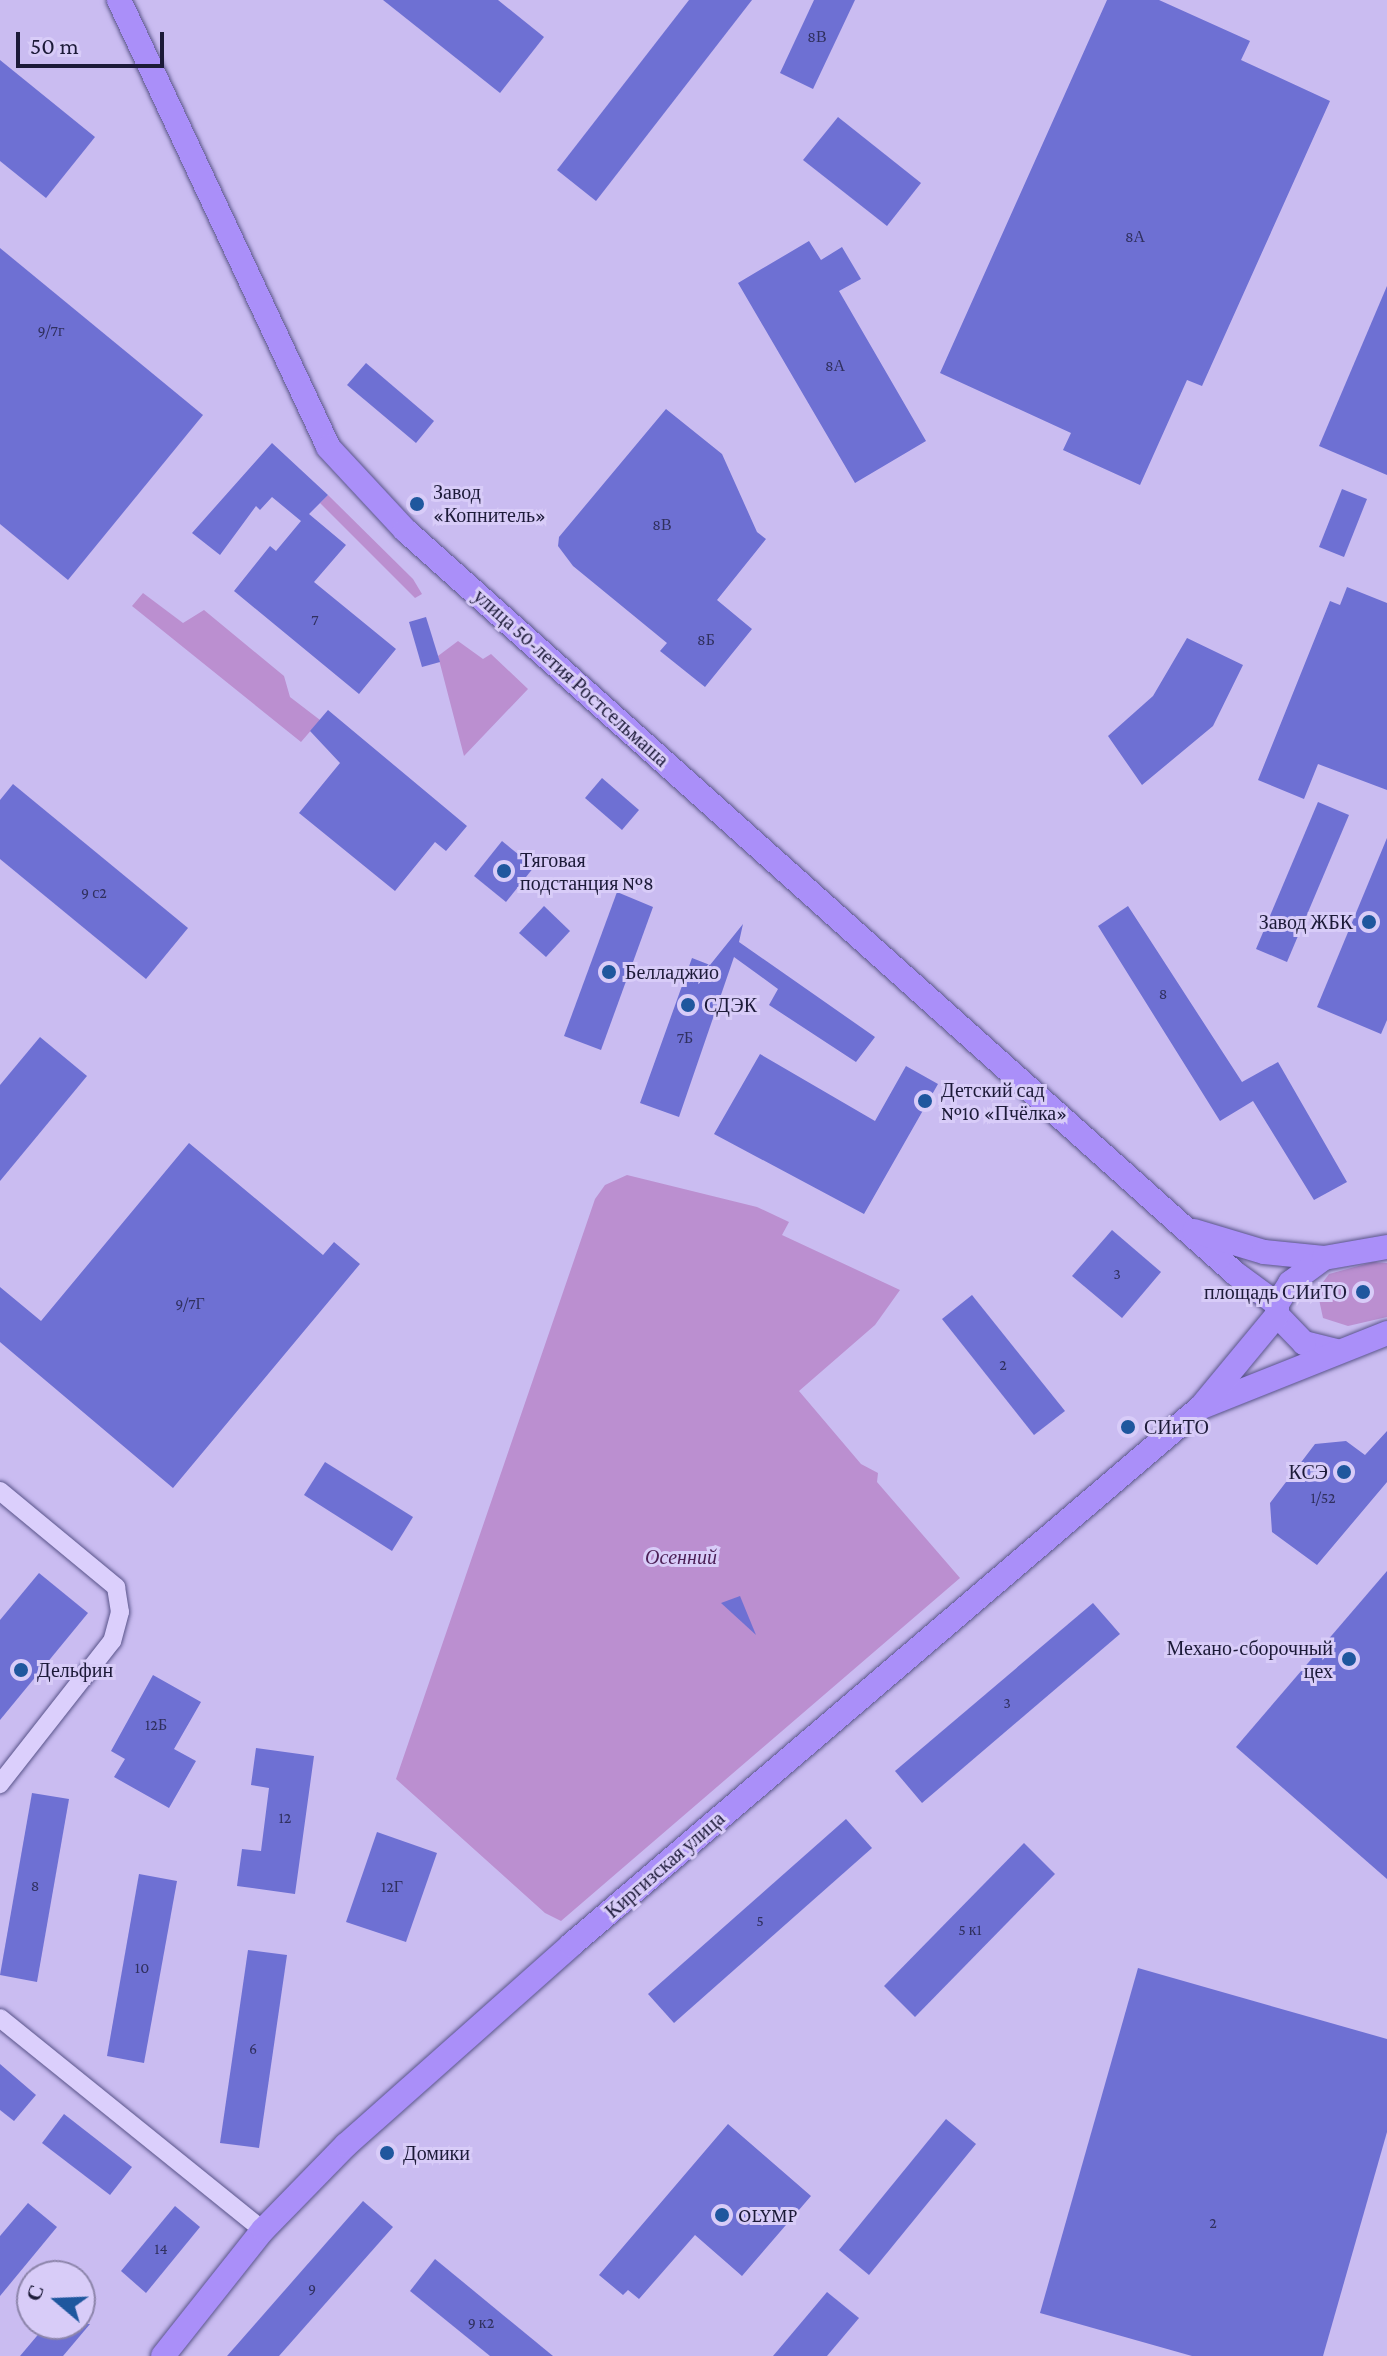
<!DOCTYPE html>
<meta charset="utf-8">
<style>
body{margin:0}
#map{position:relative;width:1387px;height:2356px;overflow:hidden;background:#cabcf1;font-family:"Crimson Pro",serif}
div>[style]{position:absolute}
[style*='--x']{left:calc(var(--x)*1px);top:calc(var(--y)*1px);width:calc(var(--w)*1px);rotate:calc(var(--a)*1deg)}
.green>*{inset:0;background:#bb8fd0}
.building>*{inset:0;background:#6e70d3}
.roads{filter:drop-shadow(0 0 2px #59548a) drop-shadow(0 0 2px #59548a)}
.minor>*{height:18px;margin:-9px;padding:0 9px;transform-origin:9px;border-radius:9px;background:#dbcffc}
.major>*{height:24px;margin:-12px;padding:0 12px;transform-origin:12px;border-radius:12px;background:#aa8ff9}
.dots>*{width:22px;height:22px;translate:-50% -50%;box-sizing:border-box;border:4px solid #d8ccf8;border-radius:50%}
span{translate:-50% -50%;white-space:nowrap;text-align:center;line-height:1.15;-webkit-text-stroke:6px #d8ccf8;paint-order:stroke}
.number-label{font-size:16px;color:#30305f}
.number-label span{-webkit-text-stroke-width:0}
.poi-label{font-size:20px;color:#1c1a38}
.left{translate:0 -50%;text-align:left}
.right{translate:-100% -50%;text-align:right}
.street-label{font-size:20px;color:#1c1a38}
.park-label{font-size:20px;color:#4c1f56;font-style:italic}
.north{position:absolute;left:16px;top:2260px;width:80px;height:80px;box-sizing:border-box;background:#d8ccf8;border:2px solid #8d85ab;border-radius:50%;rotate:289deg;font-size:22px;font-weight:700;line-height:32px;text-align:center;color:#1c1a38}
.north::after{content:'';display:block;margin:auto;width:28px;height:36px;background:#1f579e;clip-path:polygon(50% 0,100% 100%,50% 72%,0 100%)}
.scale{position:absolute;left:16px;top:32px;width:148px;height:36px;box-sizing:border-box;border:4px solid #1c1a38;border-top:0;padding-left:10px;font-size:24px;line-height:28px;white-space:nowrap;color:#1c1a38;-webkit-text-stroke:6px #d8ccf8;paint-order:stroke}
</style>
<div id="map">
<div class="green">
<i style="clip-path:polygon(328px 495px,413px 579px,422px 594px,415px 598px,320px 503px)"></i>
<i style="clip-path:polygon(143px 593px,183px 623px,204px 610px,284px 676px,290px 697px,320px 720px,301px 742px,132px 606px)"></i>
<i style="clip-path:polygon(458px 641px,483px 659px,491px 654px,528px 689px,464px 756px,438px 656px)"></i>
<i style="clip-path:polygon(627px 1175px,757px 1207px,789px 1222px,782px 1235px,900px 1290px,875px 1325px,799px 1391px,861px 1464px,878px 1473px,877px 1482px,960px 1578px,561px 1921px,545px 1913px,396px 1779px,595px 1199px,605px 1185px)"></i>
<i style="clip-path:polygon(1373px 1262px,1387px 1263px,1387px 1317px,1348px 1326px,1323px 1318px,1317px 1290px,1329px 1274px)"></i>
</div>
<div class="building">
<i style="clip-path:polygon(383px 0,498px 0,544px 37px,500px 93px)"></i>
<i style="clip-path:polygon(689px 0,752px 0,596px 201px,557px 170px)"></i>
<i style="clip-path:polygon(814px 0,855px 0,813px 89px,780px 73px)"></i>
<i style="clip-path:polygon(1107px 0,1159px 0,1250px 41px,1241px 60px,1330px 101px,1202px 386px,1187px 380px,1140px 485px,1063px 450px,1071px 433px,940px 373px)"></i>
<i style="clip-path:polygon(0 60px,95px 137px,46px 198px,0 161px)"></i>
<i style="clip-path:polygon(838px 117px,921px 183px,887px 226px,803px 160px)"></i>
<i style="clip-path:polygon(809px 241px,821px 260px,842px 247px,861px 279px,839px 291px,926px 441px,855px 483px,738px 283px)"></i>
<i style="clip-path:polygon(0 248px,203px 415px,68px 580px,0 524px)"></i>
<i style="clip-path:polygon(1387px 286px,1387px 475px,1319px 446px)"></i>
<i style="clip-path:polygon(366px 363px,434px 421px,416px 443px,347px 385px)"></i>
<i style="clip-path:polygon(666px 409px,722px 454px,757px 532px,766px 539px,717px 600px,752px 629px,705px 687px,660px 651px,667px 643px,573px 566px,558px 546px,559px 537px)"></i>
<i style="clip-path:polygon(272px 443px,328px 495px,309px 514px,346px 545px,314px 582px,396px 649px,359px 694px,234px 591px,270px 546px,276px 551px,301px 521px,272px 497px,260px 510px,256px 506px,220px 555px,192px 533px)"></i>
<i style="clip-path:polygon(1342px 489px,1367px 499px,1344px 557px,1319px 547px)"></i>
<i style="clip-path:polygon(1347px 587px,1387px 603px,1387px 790px,1318px 764px,1304px 799px,1258px 780px,1330px 601px,1340px 605px)"></i>
<i style="clip-path:polygon(426px 617px,440px 662px,422px 667px,409px 622px)"></i>
<i style="clip-path:polygon(1187px 638px,1243px 665px,1213px 726px,1142px 785px,1108px 736px,1153px 696px)"></i>
<i style="clip-path:polygon(328px 710px,467px 826px,446px 851px,435px 842px,395px 891px,299px 813px,340px 763px,310px 731px)"></i>
<i style="clip-path:polygon(602px 778px,639px 810px,622px 830px,585px 798px)"></i>
<i style="clip-path:polygon(13px 784px,188px 928px,146px 979px,0 859px,0 800px)"></i>
<i style="clip-path:polygon(1318px 802px,1349px 815px,1287px 962px,1256px 949px)"></i>
<i style="clip-path:polygon(1387px 838px,1387px 1020px,1381px 1034px,1317px 1007px)"></i>
<i style="clip-path:polygon(502px 841px,534px 867px,506px 902px,474px 876px)"></i>
<i style="clip-path:polygon(617px 892px,653px 907px,601px 1050px,564px 1036px)"></i>
<i style="clip-path:polygon(544px 906px,570px 931px,546px 957px,519px 933px)"></i>
<i style="clip-path:polygon(1128px 906px,1242px 1082px,1278px 1062px,1347px 1182px,1314px 1200px,1253px 1101px,1220px 1121px,1098px 926px)"></i>
<i style="clip-path:polygon(743px 924px,739px 942px,875px 1037px,856px 1062px,769px 1005px,778px 989px,734px 957px,679px 1117px,640px 1103px,692px 958px,710px 965px)"></i>
<i style="clip-path:polygon(40px 1037px,87px 1076px,0 1181px,0 1085px)"></i>
<i style="clip-path:polygon(760px 1054px,875px 1121px,906px 1066px,938px 1084px,864px 1214px,714px 1134px)"></i>
<i style="clip-path:polygon(189px 1143px,323px 1255px,334px 1242px,360px 1264px,173px 1488px,0 1342px,0 1287px,41px 1321px)"></i>
<i style="clip-path:polygon(1112px 1230px,1161px 1272px,1122px 1318px,1072px 1276px)"></i>
<i style="clip-path:polygon(972px 1295px,1065px 1411px,1034px 1435px,942px 1319px)"></i>
<i style="clip-path:polygon(1387px 1431px,1387px 1482px,1317px 1565px,1272px 1532px,1270px 1503px,1315px 1444px,1346px 1441px,1365px 1455px)"></i>
<i style="clip-path:polygon(325px 1462px,413px 1517px,392px 1551px,304px 1495px)"></i>
<i style="clip-path:polygon(1387px 1571px,1387px 1879px,1236px 1747px)"></i>
<i style="clip-path:polygon(39px 1573px,88px 1613px,0 1720px,0 1620px)"></i>
<i style="clip-path:polygon(740px 1596px,756px 1635px,721px 1603px)"></i>
<i style="clip-path:polygon(1093px 1603px,1120px 1634px,922px 1803px,895px 1771px)"></i>
<i style="clip-path:polygon(153px 1675px,201px 1702px,174px 1749px,196px 1761px,169px 1808px,114px 1777px,125px 1759px,111px 1751px)"></i>
<i style="clip-path:polygon(256px 1748px,314px 1756px,295px 1894px,237px 1886px,242px 1849px,261px 1851px,269px 1788px,251px 1785px)"></i>
<i style="clip-path:polygon(32px 1793px,69px 1799px,37px 1982px,0 1975px)"></i>
<i style="clip-path:polygon(846px 1819px,872px 1848px,674px 2023px,648px 1994px)"></i>
<i style="clip-path:polygon(377px 1832px,437px 1853px,406px 1942px,346px 1922px)"></i>
<i style="clip-path:polygon(1024px 1843px,1055px 1874px,915px 2017px,884px 1986px)"></i>
<i style="clip-path:polygon(139px 1874px,177px 1881px,144px 2063px,107px 2056px)"></i>
<i style="clip-path:polygon(248px 1950px,287px 1955px,259px 2148px,220px 2143px)"></i>
<i style="clip-path:polygon(1138px 1968px,1387px 2039px,1387px 2132px,1323px 2356px,1192px 2356px,1040px 2313px)"></i>
<i style="clip-path:polygon(0 2064px,36px 2095px,14px 2121px,0 2110px)"></i>
<i style="clip-path:polygon(64px 2114px,132px 2167px,110px 2195px,42px 2143px)"></i>
<i style="clip-path:polygon(946px 2119px,976px 2144px,869px 2275px,839px 2250px)"></i>
<i style="clip-path:polygon(728px 2124px,811px 2196px,742px 2276px,695px 2235px,639px 2299px,628px 2290px,623px 2295px,599px 2275px)"></i>
<i style="clip-path:polygon(363px 2201px,393px 2227px,279px 2356px,227px 2356px)"></i>
<i style="clip-path:polygon(28px 2203px,57px 2227px,0 2296px,0 2236px)"></i>
<i style="clip-path:polygon(175px 2206px,200px 2227px,146px 2293px,121px 2271px)"></i>
<i style="clip-path:polygon(435px 2259px,553px 2356px,490px 2356px,410px 2291px)"></i>
<i style="clip-path:polygon(827px 2292px,859px 2318px,827px 2356px,773px 2356px)"></i>
<i style="clip-path:polygon(47px 2324px,90px 2324px,63px 2356px,20px 2356px)"></i>
</div>
<div class="roads">
<div class="minor">
<i style="--x:0;--y:1491;--w:151;--a:39.6"></i>
<i style="--x:116;--y:1587;--w:25;--a:81"></i>
<i style="--x:120;--y:1612;--w:30;--a:105"></i>
<i style="--x:112;--y:1641;--w:182;--a:128.1"></i>
<i style="--x:0;--y:2018;--w:338;--a:38.9"></i>
</div>
<div class="major">
<i style="--x:119;--y:0;--w:493;--a:64.9"></i>
<i style="--x:328;--y:447;--w:113;--a:47.1"></i>
<i style="--x:405;--y:530;--w:1115;--a:41.84"></i>
<i style="--x:1236;--y:1274;--w:51;--a:36.2"></i>
<i style="--x:1194;--y:1231;--w:73;--a:16.7"></i>
<i style="--x:1264;--y:1252;--w:60;--a:5.7"></i>
<i style="--x:1336;--y:1351;--w:33;--a:-166"></i>
<i style="--x:1304;--y:1343;--w:39;--a:-134"></i>
<i style="--x:1277;--y:1315;--w:11;--a:-90"></i>
<i style="--x:1277;--y:1304;--w:25;--a:-58"></i>
<i style="--x:1290;--y:1283;--w:42;--a:-36.3"></i>
<i style="--x:1324;--y:1258;--w:64;--a:-9.9"></i>
<i style="--x:1204;--y:1406;--w:197;--a:-21.7"></i>
<i style="--x:163;--y:2356;--w:161;--a:-51.6"></i>
<i style="--x:263;--y:2230;--w:119;--a:-45.7"></i>
<i style="--x:346;--y:2145;--w:301;--a:-41.6"></i>
<i style="--x:571;--y:1945;--w:828;--a:-40.5"></i>
<i style="--x:1201;--y:1407;--w:119;--a:-50.4"></i>
</div>
</div>
<div class="dots">
<i style="left:417px;top:504px;background:#1f579e"></i>
<i style="left:504px;top:871px;background:#1f579e"></i>
<i style="left:1369px;top:922px;background:#1f579e"></i>
<i style="left:609px;top:972px;background:#1f579e"></i>
<i style="left:688px;top:1005px;background:#1f579e"></i>
<i style="left:925px;top:1101px;background:#1f579e"></i>
<i style="left:1363px;top:1292px;background:#1f579e"></i>
<i style="left:1128px;top:1427px;background:#1f579e"></i>
<i style="left:1344px;top:1472px;background:#1f579e"></i>
<i style="left:1349px;top:1659px;background:#1f579e"></i>
<i style="left:21px;top:1670px;background:#1f579e"></i>
<i style="left:387px;top:2153px;background:#1f579e"></i>
<i style="left:722px;top:2215px;background:#1f579e"></i>
</div>
<div class="number-label">
<span style="left:817px;top:37px">8В</span>
<span style="left:1135px;top:237px">8А</span>
<span style="left:51px;top:331px">9/7г</span>
<span style="left:835px;top:366px">8А</span>
<span style="left:662px;top:525px">8В</span>
<span style="left:315px;top:620px">7</span>
<span style="left:706px;top:640px">8Б</span>
<span style="left:94px;top:893px">9 с2</span>
<span style="left:1163px;top:994px">8</span>
<span style="left:685px;top:1038px">7Б</span>
<span style="left:1117px;top:1274px">3</span>
<span style="left:190px;top:1304px">9/7Г</span>
<span style="left:1003px;top:1365px">2</span>
<span style="left:1323px;top:1498px">1/52</span>
<span style="left:1007px;top:1703px">3</span>
<span style="left:156px;top:1725px">12Б</span>
<span style="left:285px;top:1818px">12</span>
<span style="left:35px;top:1886px">8</span>
<span style="left:392px;top:1887px">12Г</span>
<span style="left:760px;top:1921px">5</span>
<span style="left:970px;top:1930px">5 к1</span>
<span style="left:142px;top:1968px">10</span>
<span style="left:253px;top:2049px">6</span>
<span style="left:1213px;top:2223px">2</span>
<span style="left:161px;top:2249px">14</span>
<span style="left:312px;top:2289px">9</span>
<span style="left:481px;top:2323px">9 к2</span>
</div>
<div class="poi-label">
<span class="left" style="left:433px;top:504px">Завод<br>«Копнитель»</span>
<span class="left" style="left:520px;top:872px">Тяговая<br>подстанция №8</span>
<span class="right" style="left:1353px;top:922px">Завод ЖБК</span>
<span class="left" style="left:625px;top:972px">Белладжио</span>
<span class="left" style="left:704px;top:1005px">СДЭК</span>
<span class="left" style="left:941px;top:1102px">Детский сад<br>№10 «Пчёлка»</span>
<span class="right" style="left:1347px;top:1292px">площадь СИиТО</span>
<span class="left" style="left:1144px;top:1427px">СИиТО</span>
<span class="right" style="left:1328px;top:1472px">КСЭ</span>
<span class="right" style="left:1333px;top:1660px">Механо-сборочный<br>цех</span>
<span class="left" style="left:37px;top:1670px">Дельфин</span>
<span class="left" style="left:403px;top:2153px">Домики</span>
<span class="left" style="left:738px;top:2215px">OLYMP</span>
</div>
<div class="street-label">
<span style="left:571px;top:678px;rotate:42deg">улица 50-летия Ростсельмаша</span>
<span style="left:665px;top:1865px;rotate:-41deg">Киргизская улица</span>
</div>
<div class="park-label">
<span style="left:681px;top:1557px">Осенний</span>
</div>
<div class="north">С</div>
<div class="scale">50 m</div>
</div>
